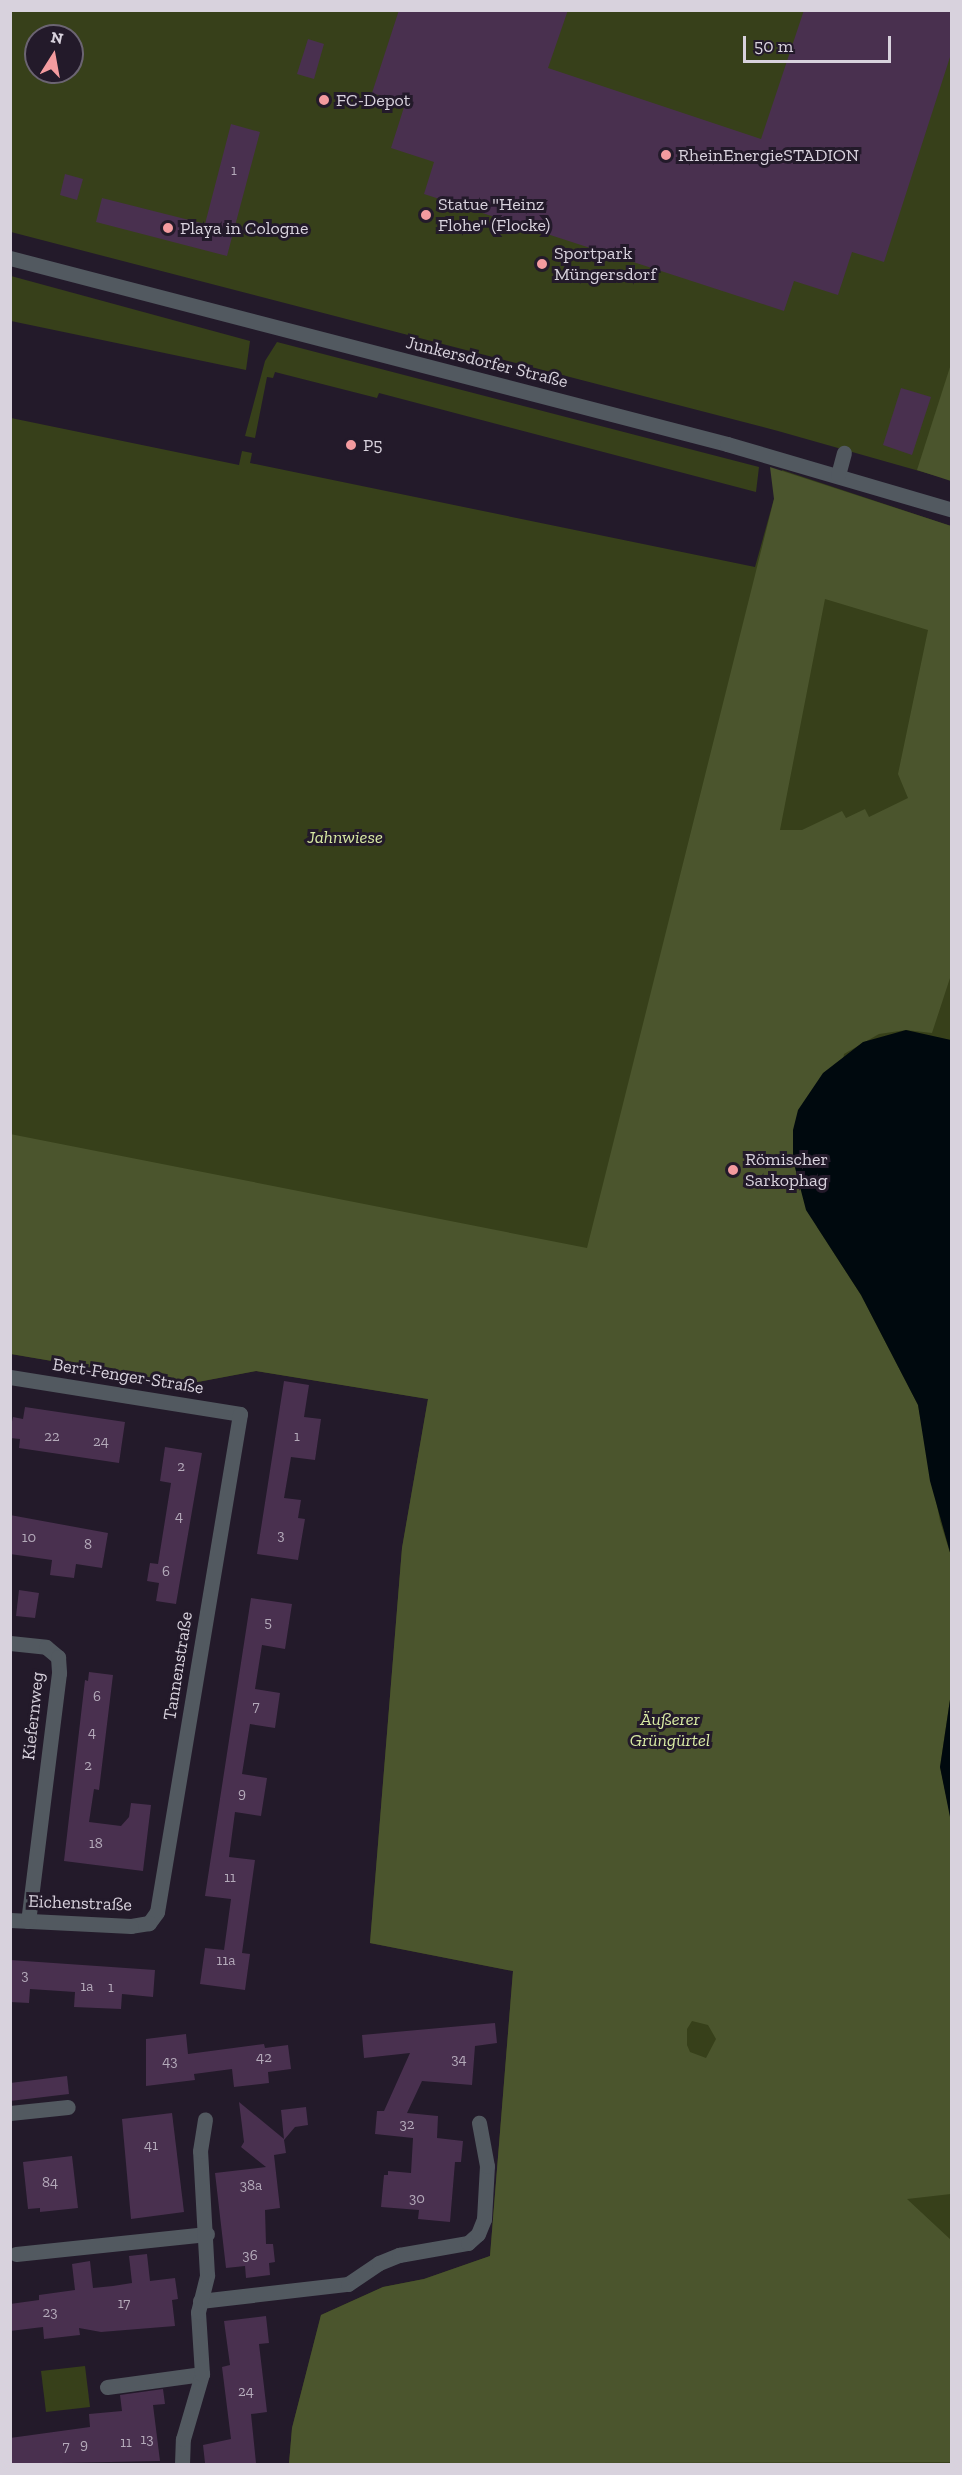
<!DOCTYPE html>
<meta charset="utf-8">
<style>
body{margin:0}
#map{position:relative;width:962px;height:2475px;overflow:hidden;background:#231a2a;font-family:"Zilla Slab",serif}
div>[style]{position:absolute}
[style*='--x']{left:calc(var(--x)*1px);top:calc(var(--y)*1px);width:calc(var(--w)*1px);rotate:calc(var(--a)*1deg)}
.green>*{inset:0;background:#37401a}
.forest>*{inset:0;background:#4b552d}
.water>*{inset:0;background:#00090e}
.building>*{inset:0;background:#49304f}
.minor>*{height:15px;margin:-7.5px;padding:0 7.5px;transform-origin:7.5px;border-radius:7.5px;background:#525960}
.dots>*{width:16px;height:16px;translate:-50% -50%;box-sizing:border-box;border:3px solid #231a2a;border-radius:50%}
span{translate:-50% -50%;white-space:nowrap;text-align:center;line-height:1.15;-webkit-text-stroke:6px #231a2a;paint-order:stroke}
.number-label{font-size:15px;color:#b4aaba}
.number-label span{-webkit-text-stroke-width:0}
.poi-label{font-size:18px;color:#d8d2dd}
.left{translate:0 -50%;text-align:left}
.street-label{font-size:18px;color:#d8d2dd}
.park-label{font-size:18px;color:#d8eaa4;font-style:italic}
.frame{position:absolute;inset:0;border:12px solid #d8d2dd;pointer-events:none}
.north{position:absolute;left:24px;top:24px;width:60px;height:60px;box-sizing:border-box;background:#231a2a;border:2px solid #6b6472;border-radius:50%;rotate:11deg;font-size:16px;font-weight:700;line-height:24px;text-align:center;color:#d8d2dd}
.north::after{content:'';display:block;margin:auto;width:21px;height:27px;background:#f49b9f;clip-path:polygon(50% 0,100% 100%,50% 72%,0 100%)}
.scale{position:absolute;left:743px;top:36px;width:148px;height:27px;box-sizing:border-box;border:3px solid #d8d2dd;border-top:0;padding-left:8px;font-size:18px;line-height:21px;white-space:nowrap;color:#d8d2dd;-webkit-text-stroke:4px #231a2a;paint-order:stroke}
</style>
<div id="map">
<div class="green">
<i style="clip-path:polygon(evenodd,11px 11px,951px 11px,951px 480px,778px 431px,11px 232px,11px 11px,36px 36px,72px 36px,72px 72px,36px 72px,36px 36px)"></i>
<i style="clip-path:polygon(11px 276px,250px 341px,246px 370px,11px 321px)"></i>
<i style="clip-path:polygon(277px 342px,759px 467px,756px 492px,379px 393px,377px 398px,275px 372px,273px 378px,267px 377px,255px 438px,245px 436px,265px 361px)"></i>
<i style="clip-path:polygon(11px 418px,239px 465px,242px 451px,252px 453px,250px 463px,755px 567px,782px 470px,951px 526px,951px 2464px,289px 2464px,292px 2428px,321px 2315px,383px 2287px,424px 2279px,490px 2256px,513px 1971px,370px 1943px,402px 1548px,428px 1399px,256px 1371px,187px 1384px,11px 1354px)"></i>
<i style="clip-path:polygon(85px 2366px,90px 2407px,46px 2412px,41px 2371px)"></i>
</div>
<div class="forest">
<i style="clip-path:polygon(951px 364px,951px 481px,917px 470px)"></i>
<i style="clip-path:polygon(evenodd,770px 467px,951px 526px,951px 975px,932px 1033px,906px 1030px,879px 1034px,844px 1054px,817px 1227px,861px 1295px,918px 1405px,940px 1521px,951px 1556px,951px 1693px,940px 1767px,952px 1822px,951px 2194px,907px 2199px,951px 2240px,952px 2462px,289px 2464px,292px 2428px,321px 2315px,383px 2287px,424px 2279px,490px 2256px,513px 1971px,370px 1943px,402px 1548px,428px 1399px,256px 1371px,187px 1384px,11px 1354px,10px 1134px,587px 1248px,774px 499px,770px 467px,825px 599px,928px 630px,898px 774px,908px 798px,869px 817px,865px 809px,846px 818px,842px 811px,802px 830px,780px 830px,825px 599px,770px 467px,692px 2021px,708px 2025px,716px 2039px,706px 2058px,690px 2052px,687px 2045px,687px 2029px,692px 2021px)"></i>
</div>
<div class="water">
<i style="clip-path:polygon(906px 1030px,951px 1040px,951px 1556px,930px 1481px,918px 1405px,861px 1295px,806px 1210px,793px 1160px,793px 1130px,798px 1110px,823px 1073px,863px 1042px)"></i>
<i style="clip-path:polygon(951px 1693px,951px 1822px,940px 1767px)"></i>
</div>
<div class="building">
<i style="clip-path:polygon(399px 10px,568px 10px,548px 68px,761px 139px,804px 10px,951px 10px,951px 54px,884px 262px,852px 252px,838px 295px,794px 281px,784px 311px,424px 194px,434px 162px,391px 148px,405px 104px,372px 93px)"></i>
<i style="clip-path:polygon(308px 39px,324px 44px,314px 79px,297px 74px)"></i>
<i style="clip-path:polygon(231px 124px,260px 132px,227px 256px,96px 222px,102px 198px,205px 224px)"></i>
<i style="clip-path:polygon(65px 174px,83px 179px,77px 200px,60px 195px)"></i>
<i style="clip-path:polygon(901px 388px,931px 397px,912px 455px,883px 445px)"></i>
<i style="clip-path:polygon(284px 1381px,309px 1385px,304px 1417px,321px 1419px,315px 1460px,291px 1457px,284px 1498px,301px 1500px,298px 1518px,305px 1519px,298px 1560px,257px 1554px)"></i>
<i style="clip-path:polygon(25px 1407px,125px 1422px,119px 1463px,19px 1448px,20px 1439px,10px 1438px,10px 1431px,13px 1417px,23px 1419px)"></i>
<i style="clip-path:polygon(165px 1447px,202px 1453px,176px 1604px,156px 1601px,159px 1583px,147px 1581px,150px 1563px,158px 1564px,171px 1483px,160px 1481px)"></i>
<i style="clip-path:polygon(10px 1515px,108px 1533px,102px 1568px,76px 1564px,74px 1578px,50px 1575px,52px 1560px,10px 1554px)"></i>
<i style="clip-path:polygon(19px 1590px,39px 1593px,35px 1618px,16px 1616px)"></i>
<i style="clip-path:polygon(251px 1598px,292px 1604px,285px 1649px,262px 1645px,255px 1689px,280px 1693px,275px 1728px,250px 1724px,242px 1774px,267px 1778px,261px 1816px,235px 1812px,229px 1857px,255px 1860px,242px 1953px,250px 1954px,245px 1990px,200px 1984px,205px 1948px,224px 1950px,231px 1899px,205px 1896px)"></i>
<i style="clip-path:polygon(89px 1672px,113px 1675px,99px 1790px,94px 1789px,89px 1822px,121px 1826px,129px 1817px,131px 1803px,151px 1805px,143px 1871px,64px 1861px,85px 1680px,88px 1681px)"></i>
<i style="clip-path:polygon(10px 1960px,155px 1970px,153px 1997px,122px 1994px,121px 2009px,74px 2007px,75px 1992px,30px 1989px,29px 2003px,10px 2002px)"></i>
<i style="clip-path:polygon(495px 2023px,497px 2043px,475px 2046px,472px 2085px,422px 2081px,407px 2113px,438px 2116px,437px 2138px,463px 2141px,461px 2162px,455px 2162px,450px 2222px,418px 2219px,419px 2210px,381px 2207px,384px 2175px,388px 2175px,388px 2171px,411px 2173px,413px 2138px,375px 2134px,377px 2111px,384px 2111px,410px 2053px,364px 2058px,362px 2035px)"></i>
<i style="clip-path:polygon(186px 2034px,188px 2054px,264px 2044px,265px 2048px,288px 2045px,291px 2069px,268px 2072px,269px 2083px,234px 2087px,232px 2069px,194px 2074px,195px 2080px,146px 2086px,146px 2039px)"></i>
<i style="clip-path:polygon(67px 2076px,69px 2094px,10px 2101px,10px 2083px)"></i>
<i style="clip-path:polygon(239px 2102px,284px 2139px,281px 2110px,306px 2107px,308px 2125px,295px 2127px,284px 2140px,286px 2153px,274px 2155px,280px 2208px,265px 2210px,266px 2244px,273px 2244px,275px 2262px,269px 2263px,270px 2275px,246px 2278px,245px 2266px,226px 2268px,215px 2173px,266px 2167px,241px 2147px,244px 2142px)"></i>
<i style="clip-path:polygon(172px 2113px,184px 2212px,131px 2219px,122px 2119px)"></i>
<i style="clip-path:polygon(72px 2156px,78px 2208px,40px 2212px,40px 2208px,28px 2209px,23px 2162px)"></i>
<i style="clip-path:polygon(147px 2254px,150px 2281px,175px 2278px,178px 2299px,172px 2300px,175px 2326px,101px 2332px,79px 2328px,80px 2335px,44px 2339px,43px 2327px,10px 2331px,10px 2304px,39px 2300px,39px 2295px,75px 2290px,72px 2264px,90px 2261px,93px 2288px,113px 2286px,132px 2283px,129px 2256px)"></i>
<i style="clip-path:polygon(266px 2316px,269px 2343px,259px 2344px,267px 2412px,251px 2414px,256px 2463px,205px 2463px,203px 2445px,231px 2439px,222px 2367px,230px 2365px,224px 2321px)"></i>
<i style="clip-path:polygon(163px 2389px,165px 2404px,153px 2405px,160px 2461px,10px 2464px,10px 2438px,90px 2427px,89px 2414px,122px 2411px,120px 2395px)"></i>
</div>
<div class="minor">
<i style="--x:10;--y:258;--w:741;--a:14.54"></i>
<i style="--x:727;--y:444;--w:234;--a:16.3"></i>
<i style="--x:838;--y:475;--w:23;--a:-75"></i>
<i style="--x:10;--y:1377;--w:233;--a:9.1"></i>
<i style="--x:240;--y:1414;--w:505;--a:99.46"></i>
<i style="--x:157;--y:1912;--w:14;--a:126"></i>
<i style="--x:149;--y:1923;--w:18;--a:171"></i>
<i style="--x:131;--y:1926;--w:121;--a:-177.2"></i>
<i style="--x:10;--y:1643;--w:36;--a:6"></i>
<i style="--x:46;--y:1647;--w:16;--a:40"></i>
<i style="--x:58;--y:1657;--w:16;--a:86"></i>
<i style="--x:59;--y:1673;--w:250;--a:97.1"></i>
<i style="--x:10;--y:2113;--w:58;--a:-5.9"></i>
<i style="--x:16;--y:2254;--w:192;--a:-6"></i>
<i style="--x:200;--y:2301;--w:149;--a:-6.6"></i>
<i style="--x:348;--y:2284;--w:37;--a:-34"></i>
<i style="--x:379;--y:2263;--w:22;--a:-22"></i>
<i style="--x:399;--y:2255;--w:70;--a:-9.9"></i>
<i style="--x:468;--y:2243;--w:13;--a:-42"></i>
<i style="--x:478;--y:2234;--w:16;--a:-68"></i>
<i style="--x:484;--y:2219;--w:53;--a:-86.8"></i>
<i style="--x:487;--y:2166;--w:44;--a:-100.5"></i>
<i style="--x:107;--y:2387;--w:96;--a:-7.8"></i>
<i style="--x:182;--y:2464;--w:25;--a:-88"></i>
<i style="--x:183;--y:2439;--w:68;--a:-73.7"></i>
<i style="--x:202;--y:2374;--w:62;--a:-93.7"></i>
<i style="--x:198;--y:2312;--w:38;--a:-76"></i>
<i style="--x:207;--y:2275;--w:124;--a:-93.2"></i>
<i style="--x:200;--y:2151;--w:32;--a:-81"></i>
</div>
<div class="dots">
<i style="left:324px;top:100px;background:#f49b9f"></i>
<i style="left:666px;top:155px;background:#f49b9f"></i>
<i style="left:426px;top:215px;background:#f49b9f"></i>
<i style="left:168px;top:228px;background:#f49b9f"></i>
<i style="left:542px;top:264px;background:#f49b9f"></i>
<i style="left:351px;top:445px;background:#f49b9f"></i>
<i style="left:733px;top:1170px;background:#f49b9f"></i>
</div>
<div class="number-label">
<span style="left:234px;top:171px">1</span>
<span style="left:52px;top:1437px">22</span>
<span style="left:297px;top:1437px">1</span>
<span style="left:101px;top:1442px">24</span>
<span style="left:181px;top:1467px">2</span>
<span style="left:179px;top:1517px">4</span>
<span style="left:281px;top:1536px">3</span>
<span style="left:29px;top:1538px">10</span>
<span style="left:88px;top:1545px">8</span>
<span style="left:166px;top:1572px">6</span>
<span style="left:268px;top:1623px">5</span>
<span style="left:97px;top:1697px">6</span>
<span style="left:256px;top:1707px">7</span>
<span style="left:92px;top:1733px">4</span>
<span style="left:88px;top:1766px">2</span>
<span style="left:242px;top:1794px">9</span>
<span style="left:96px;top:1844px">18</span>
<span style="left:230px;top:1878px">11</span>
<span style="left:226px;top:1961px">11a</span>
<span style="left:25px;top:1976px">3</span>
<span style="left:87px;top:1987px">1a</span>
<span style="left:111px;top:1988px">1</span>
<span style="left:264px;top:2058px">42</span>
<span style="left:459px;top:2060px">34</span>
<span style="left:170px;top:2062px">43</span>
<span style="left:407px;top:2125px">32</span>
<span style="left:151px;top:2146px">41</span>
<span style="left:50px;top:2183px">84</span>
<span style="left:251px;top:2186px">38a</span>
<span style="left:417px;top:2199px">30</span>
<span style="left:250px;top:2256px">36</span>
<span style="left:124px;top:2304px">17</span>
<span style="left:50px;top:2313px">23</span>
<span style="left:246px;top:2392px">24</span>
<span style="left:147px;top:2440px">13</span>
<span style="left:126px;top:2443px">11</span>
<span style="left:84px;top:2445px">9</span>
<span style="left:66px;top:2447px">7</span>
</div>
<div class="poi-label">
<span class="left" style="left:336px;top:100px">FC-Depot</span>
<span class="left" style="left:678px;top:155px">RheinEnergieSTADION</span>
<span class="left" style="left:438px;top:215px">Statue "Heinz<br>Flohe" (Flocke)</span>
<span class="left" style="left:180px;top:228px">Playa in Cologne</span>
<span class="left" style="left:554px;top:264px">Sportpark<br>Müngersdorf</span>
<span class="left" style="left:363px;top:445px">P5</span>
<span class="left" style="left:745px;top:1170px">Römischer<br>Sarkophag</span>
</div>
<div class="street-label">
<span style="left:487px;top:362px;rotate:14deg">Junkersdorfer Straße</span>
<span style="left:128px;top:1376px;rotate:9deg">Bert-Fenger-Straße</span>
<span style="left:178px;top:1666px;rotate:-81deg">Tannenstraße</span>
<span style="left:33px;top:1716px;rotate:-84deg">Kiefernweg</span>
<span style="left:80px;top:1903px;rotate:2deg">Eichenstraße</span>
</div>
<div class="park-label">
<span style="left:345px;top:837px">Jahnwiese</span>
<span style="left:670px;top:1730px">Äußerer<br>Grüngürtel</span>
</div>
<div class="frame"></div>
<div class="north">N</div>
<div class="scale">50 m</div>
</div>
